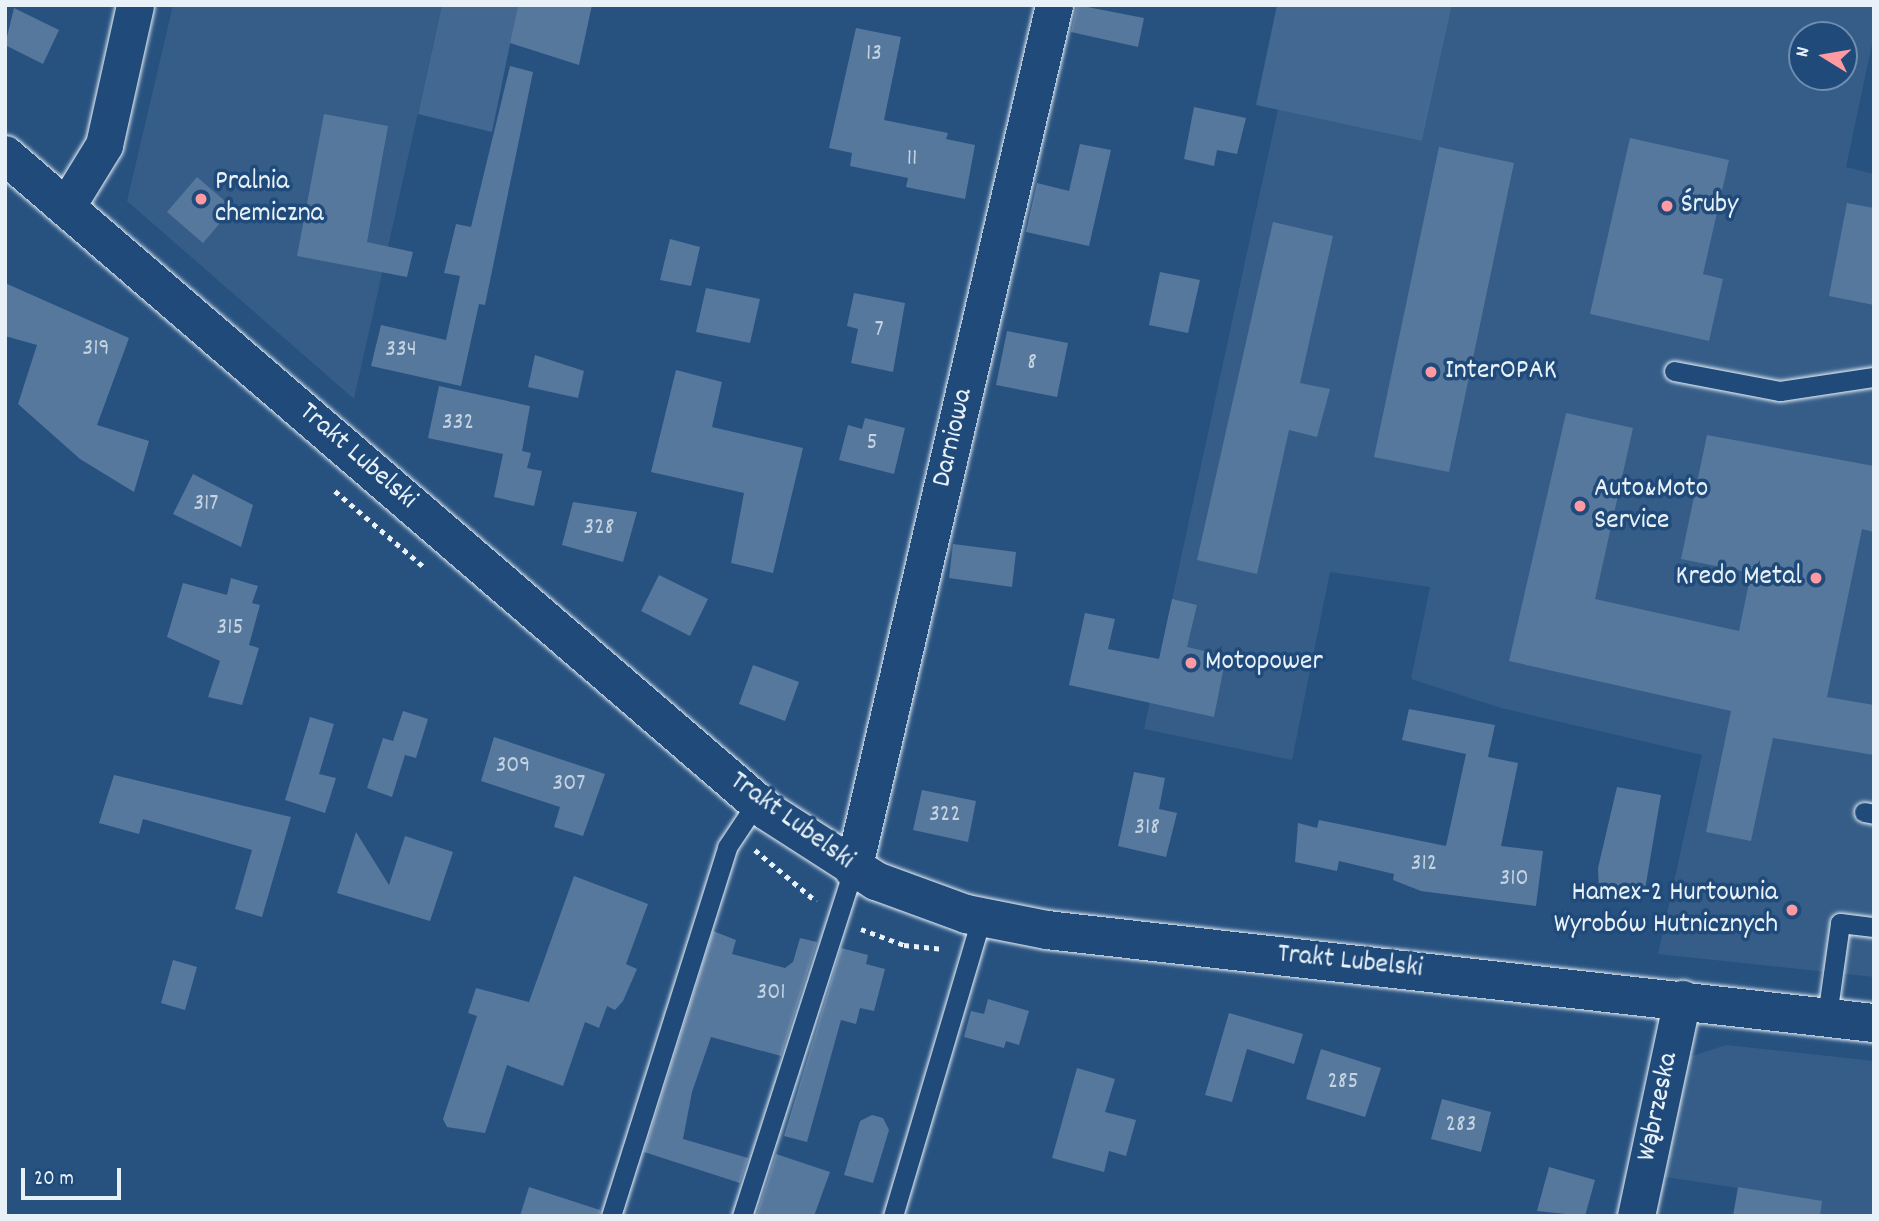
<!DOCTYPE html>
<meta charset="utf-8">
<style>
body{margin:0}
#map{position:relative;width:1879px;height:1221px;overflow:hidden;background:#27517f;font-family:Dekko,sans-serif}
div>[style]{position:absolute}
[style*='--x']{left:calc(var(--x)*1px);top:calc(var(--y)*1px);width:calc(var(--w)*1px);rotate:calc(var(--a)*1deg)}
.built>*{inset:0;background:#355d88}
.green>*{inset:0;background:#436891}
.building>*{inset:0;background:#57789d}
.path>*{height:4.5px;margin-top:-2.25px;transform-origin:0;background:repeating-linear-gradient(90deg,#e8f1f8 0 5px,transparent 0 10px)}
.roads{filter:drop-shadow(0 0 2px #e8f1f8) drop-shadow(0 0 2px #e8f1f8)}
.lane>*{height:19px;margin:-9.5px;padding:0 9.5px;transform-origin:9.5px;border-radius:9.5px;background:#1f4a7a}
.street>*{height:37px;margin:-18.5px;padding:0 18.5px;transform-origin:18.5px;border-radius:18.5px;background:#1f4a7a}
.secondary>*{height:38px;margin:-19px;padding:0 19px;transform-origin:19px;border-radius:19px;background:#1f4a7a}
.dots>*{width:19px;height:19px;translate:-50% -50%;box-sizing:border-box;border:4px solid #1f4a7a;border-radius:50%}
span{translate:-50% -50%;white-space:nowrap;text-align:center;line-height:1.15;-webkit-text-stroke:7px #1f4a7a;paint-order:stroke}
.number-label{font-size:24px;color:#c4d3e1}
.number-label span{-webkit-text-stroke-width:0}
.poi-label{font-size:28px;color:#e8f1f8}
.left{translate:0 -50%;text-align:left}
.right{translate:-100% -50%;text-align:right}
.street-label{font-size:28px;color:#e8f1f8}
.frame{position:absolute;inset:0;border:7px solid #e8f1f8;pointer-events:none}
.north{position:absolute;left:1788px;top:21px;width:70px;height:70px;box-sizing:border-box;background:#1f4a7a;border:2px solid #6f8dac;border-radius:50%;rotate:281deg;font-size:19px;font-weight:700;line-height:28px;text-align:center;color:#e8f1f8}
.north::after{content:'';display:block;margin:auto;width:24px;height:32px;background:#ff9aa2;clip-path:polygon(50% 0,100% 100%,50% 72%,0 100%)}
.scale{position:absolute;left:21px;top:1168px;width:100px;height:32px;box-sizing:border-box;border:4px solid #e8f1f8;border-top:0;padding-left:9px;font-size:21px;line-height:24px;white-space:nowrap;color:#e8f1f8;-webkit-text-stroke:5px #1f4a7a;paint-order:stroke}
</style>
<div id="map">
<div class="built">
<i style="clip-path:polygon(173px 5px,442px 5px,354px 399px,127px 201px)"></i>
<i style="clip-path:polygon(evenodd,1452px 5px,1874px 5px,1874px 35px,1846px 167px,1874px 174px,1874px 977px,1658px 954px,1702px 755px,1501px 708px,1411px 679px,1430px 587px,1330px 572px,1292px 760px,1144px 729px,1278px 109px,1422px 141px,1452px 5px,1802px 35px,1844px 35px,1844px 77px,1802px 77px,1802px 35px)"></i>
<i style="clip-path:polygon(1726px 1045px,1874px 1061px,1874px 1216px,1789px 1216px,1792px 1196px,1665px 1177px,1689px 1057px)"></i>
</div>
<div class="green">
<i style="clip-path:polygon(442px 5px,518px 5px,492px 132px,418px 114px)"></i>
<i style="clip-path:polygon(1277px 5px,1452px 5px,1422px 141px,1256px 105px)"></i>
</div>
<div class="building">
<i style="clip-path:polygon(518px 5px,592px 5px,579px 65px,510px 43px)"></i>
<i style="clip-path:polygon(1077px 5px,1144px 18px,1138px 47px,1071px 32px)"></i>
<i style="clip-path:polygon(14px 8px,59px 30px,43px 64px,5px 45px)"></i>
<i style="clip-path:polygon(856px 28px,901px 37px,884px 120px,948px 133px,946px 139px,975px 145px,965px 199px,906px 187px,908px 178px,850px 166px,852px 153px,829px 148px)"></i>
<i style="clip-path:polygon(510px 66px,533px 72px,485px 305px,479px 304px,461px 386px,371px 366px,381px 325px,446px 340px,460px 276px,444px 273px,456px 224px,471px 227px)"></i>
<i style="clip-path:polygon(1194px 107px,1246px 118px,1237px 154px,1217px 150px,1214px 166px,1184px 159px)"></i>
<i style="clip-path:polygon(324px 114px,388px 126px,367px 242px,413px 252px,407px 277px,297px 256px)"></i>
<i style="clip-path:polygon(1630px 138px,1729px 160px,1703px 274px,1723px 279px,1709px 341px,1590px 314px)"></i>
<i style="clip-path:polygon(1080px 144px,1111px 150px,1089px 246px,1026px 232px,1037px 183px,1069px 191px)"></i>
<i style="clip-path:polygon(1439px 147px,1514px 163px,1449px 472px,1374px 457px)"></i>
<i style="clip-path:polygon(197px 177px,233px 208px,203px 243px,167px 212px)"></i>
<i style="clip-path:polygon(1847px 203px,1874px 208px,1874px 305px,1829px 296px)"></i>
<i style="clip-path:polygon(1273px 222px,1333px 236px,1300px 383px,1330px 389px,1317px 437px,1289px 430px,1257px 574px,1197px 560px)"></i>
<i style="clip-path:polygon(670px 239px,700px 247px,691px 286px,660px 280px)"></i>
<i style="clip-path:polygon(1160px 272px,1200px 280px,1188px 333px,1149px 325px)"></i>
<i style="clip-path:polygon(5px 283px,129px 338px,97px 425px,149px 441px,134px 492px,80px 459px,18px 404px,37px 345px,5px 336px)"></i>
<i style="clip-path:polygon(706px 288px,760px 299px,750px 343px,696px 332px)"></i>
<i style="clip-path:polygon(854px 293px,905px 303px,893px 372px,851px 363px,858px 329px,847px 326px)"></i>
<i style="clip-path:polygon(1007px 331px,1068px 343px,1057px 397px,996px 385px)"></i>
<i style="clip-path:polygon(535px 355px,584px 371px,578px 398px,528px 387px)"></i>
<i style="clip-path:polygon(676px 370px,722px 382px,712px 427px,803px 448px,773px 573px,731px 563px,744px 493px,651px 472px)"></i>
<i style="clip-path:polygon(439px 386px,530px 406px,522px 451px,531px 453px,527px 468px,542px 471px,534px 506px,494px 497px,503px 454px,428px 438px)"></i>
<i style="clip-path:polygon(1566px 413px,1633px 428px,1595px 599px,1739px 631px,1751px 573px,1681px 559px,1707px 435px,1874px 466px,1874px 532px,1862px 529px,1827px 697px,1874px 705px,1874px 755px,1773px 738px,1751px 841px,1706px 832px,1731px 711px,1509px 661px)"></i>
<i style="clip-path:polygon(865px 418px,905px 428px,894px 474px,839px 460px,848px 425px,862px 429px)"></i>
<i style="clip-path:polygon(193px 474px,253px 505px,241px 547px,173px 514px)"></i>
<i style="clip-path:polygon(573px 502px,637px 512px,623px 562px,562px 545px)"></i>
<i style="clip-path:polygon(953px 544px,1016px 552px,1012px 587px,949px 578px)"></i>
<i style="clip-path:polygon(659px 575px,708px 599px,690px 636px,641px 611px)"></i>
<i style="clip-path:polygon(231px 578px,258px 586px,252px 603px,260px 605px,249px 645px,259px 648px,242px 705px,208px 697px,220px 661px,167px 637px,183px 583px,227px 595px)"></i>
<i style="clip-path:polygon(1172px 599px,1197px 605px,1187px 647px,1226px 656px,1214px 717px,1069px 685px,1085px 613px,1115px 619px,1108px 649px,1159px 659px)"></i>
<i style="clip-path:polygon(753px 665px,799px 682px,785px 721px,739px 704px)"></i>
<i style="clip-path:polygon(1409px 709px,1495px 725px,1488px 757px,1518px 763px,1501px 846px,1543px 851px,1536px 906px,1421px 891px,1393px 880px,1394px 874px,1339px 861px,1337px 871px,1295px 862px,1298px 823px,1317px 828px,1319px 820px,1446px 846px,1466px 754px,1402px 740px)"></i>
<i style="clip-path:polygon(403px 711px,428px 719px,416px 758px,405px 755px,392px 797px,367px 788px,383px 738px,393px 741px)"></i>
<i style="clip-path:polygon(310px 717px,334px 724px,319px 774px,336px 778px,325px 813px,285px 800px)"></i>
<i style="clip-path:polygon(494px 737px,605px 774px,583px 836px,554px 827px,560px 807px,481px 781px)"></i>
<i style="clip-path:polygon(1134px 772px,1165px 778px,1159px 809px,1177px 813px,1166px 857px,1118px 846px)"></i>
<i style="clip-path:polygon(114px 775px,291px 817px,262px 917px,235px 909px,252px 850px,143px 819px,139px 834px,99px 823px)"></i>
<i style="clip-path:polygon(1617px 787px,1661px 795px,1643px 901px,1599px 893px,1598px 868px)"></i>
<i style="clip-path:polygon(922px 790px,976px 801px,968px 842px,913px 830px)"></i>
<i style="clip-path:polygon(356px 832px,389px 885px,405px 836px,453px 852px,430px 921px,337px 893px)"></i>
<i style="clip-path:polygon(574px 876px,648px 904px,626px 964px,637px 969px,623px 1001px,615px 1010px,607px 1006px,599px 1028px,585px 1022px,563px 1086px,507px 1065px,485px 1133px,447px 1127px,443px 1119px,477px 1016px,468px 1013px,476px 988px,529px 1002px)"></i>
<i style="clip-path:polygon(713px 931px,736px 940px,732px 954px,785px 968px,793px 962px,800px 938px,817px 942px,781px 1056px,711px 1037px,692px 1092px,683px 1139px,748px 1158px,740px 1183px,644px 1152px)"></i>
<i style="clip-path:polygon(841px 948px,868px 955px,866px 964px,885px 969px,874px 1011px,860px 1008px,856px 1024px,841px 1020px,807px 1142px,784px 1136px)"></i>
<i style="clip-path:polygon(173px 960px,197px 967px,185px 1010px,161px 1003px)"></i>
<i style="clip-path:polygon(988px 999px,1029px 1011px,1019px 1045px,1006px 1041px,1004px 1048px,964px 1037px,971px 1011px,984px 1014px)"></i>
<i style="clip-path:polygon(1229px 1013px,1303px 1034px,1294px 1064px,1247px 1049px,1232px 1102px,1205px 1095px)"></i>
<i style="clip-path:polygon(1321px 1049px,1381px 1068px,1365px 1117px,1306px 1099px)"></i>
<i style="clip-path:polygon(1077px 1068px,1115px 1079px,1105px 1112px,1136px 1120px,1126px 1156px,1109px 1151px,1104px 1172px,1052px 1158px)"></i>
<i style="clip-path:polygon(1442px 1099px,1491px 1112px,1481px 1152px,1431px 1139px)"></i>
<i style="clip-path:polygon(872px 1115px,883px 1118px,889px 1130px,873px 1183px,844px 1175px,860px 1121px)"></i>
<i style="clip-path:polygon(776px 1154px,830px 1172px,814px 1216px,756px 1216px)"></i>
<i style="clip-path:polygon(1549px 1167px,1595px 1180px,1585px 1216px,1537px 1211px)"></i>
<i style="clip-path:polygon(529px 1187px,600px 1210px,599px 1216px,520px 1216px)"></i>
<i style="clip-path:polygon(1738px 1187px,1822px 1201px,1820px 1216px,1733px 1216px)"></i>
</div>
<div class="path">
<i style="--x:335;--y:491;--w:117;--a:40.5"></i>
<i style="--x:755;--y:850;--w:80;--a:39.9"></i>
<i style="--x:861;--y:929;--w:46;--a:20.4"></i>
<i style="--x:904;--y:945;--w:40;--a:5.7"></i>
</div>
<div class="roads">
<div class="lane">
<i style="--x:1674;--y:371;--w:108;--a:10.7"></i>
<i style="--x:1780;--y:391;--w:95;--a:-8.5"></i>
<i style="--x:1864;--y:812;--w:10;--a:11"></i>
<i style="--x:1827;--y:1016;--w:94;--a:-82"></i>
<i style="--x:1840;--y:923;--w:34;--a:7"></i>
<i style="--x:611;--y:1216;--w:387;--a:-72.5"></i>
<i style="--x:727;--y:847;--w:54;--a:-56.3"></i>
<i style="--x:742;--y:1216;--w:363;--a:-72.2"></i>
<i style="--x:893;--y:1216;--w:311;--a:-73.5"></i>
</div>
<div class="street">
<i style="--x:66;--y:207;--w:73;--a:-58.5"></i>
<i style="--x:104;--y:145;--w:143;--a:-77.5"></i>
<i style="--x:853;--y:870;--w:888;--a:-76.92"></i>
<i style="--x:1636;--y:1216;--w:222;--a:-78"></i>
</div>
<div class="secondary">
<i style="--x:5;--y:155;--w:1005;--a:40.72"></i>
<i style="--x:767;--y:811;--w:130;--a:32.7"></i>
<i style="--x:876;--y:881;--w:96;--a:20.1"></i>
<i style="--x:966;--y:914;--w:83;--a:11.2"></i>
<i style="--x:1047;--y:930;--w:832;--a:6.42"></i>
</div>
</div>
<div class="dots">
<i style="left:201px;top:199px;background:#ff9aa2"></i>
<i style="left:1667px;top:206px;background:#ff9aa2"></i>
<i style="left:1431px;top:372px;background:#ff9aa2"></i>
<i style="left:1580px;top:506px;background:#ff9aa2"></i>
<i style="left:1816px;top:578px;background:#ff9aa2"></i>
<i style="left:1191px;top:663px;background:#ff9aa2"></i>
<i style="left:1792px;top:910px;background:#ff9aa2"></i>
</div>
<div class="number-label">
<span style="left:874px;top:55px">13</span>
<span style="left:912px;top:160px">11</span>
<span style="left:879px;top:331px">7</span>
<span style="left:96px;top:350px">319</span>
<span style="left:401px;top:351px">334</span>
<span style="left:1032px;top:364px">8</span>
<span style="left:458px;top:424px">332</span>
<span style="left:872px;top:444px">5</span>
<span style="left:206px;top:505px">317</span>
<span style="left:599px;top:529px">328</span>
<span style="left:230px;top:629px">315</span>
<span style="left:513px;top:767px">309</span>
<span style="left:569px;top:785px">307</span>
<span style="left:945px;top:816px">322</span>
<span style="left:1147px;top:829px">318</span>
<span style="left:1424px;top:865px">312</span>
<span style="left:1514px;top:880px">310</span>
<span style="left:771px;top:994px">301</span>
<span style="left:1343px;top:1083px">285</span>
<span style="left:1461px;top:1126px">283</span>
</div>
<div class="poi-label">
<span class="left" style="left:215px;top:199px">Pralnia<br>chemiczna</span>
<span class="left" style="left:1681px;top:206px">Śruby</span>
<span class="left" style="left:1445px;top:372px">InterOPAK</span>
<span class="left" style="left:1594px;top:506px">Auto&amp;Moto<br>Service</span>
<span class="right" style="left:1802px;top:578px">Kredo Metal</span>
<span class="left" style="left:1205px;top:663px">Motopower</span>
<span class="right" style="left:1778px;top:910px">Hamex-2 Hurtownia<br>Wyrobów Hutnicznych</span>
</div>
<div class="street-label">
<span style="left:954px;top:438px;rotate:-77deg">Darniowa</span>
<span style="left:357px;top:457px;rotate:41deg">Trakt Lubelski</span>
<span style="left:791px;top:822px;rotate:36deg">Trakt Lubelski</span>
<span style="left:1350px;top:963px;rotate:6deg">Trakt Lubelski</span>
<span style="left:1659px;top:1107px;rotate:-78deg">Wąbrzeska</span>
</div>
<div class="frame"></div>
<div class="north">N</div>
<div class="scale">20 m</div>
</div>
